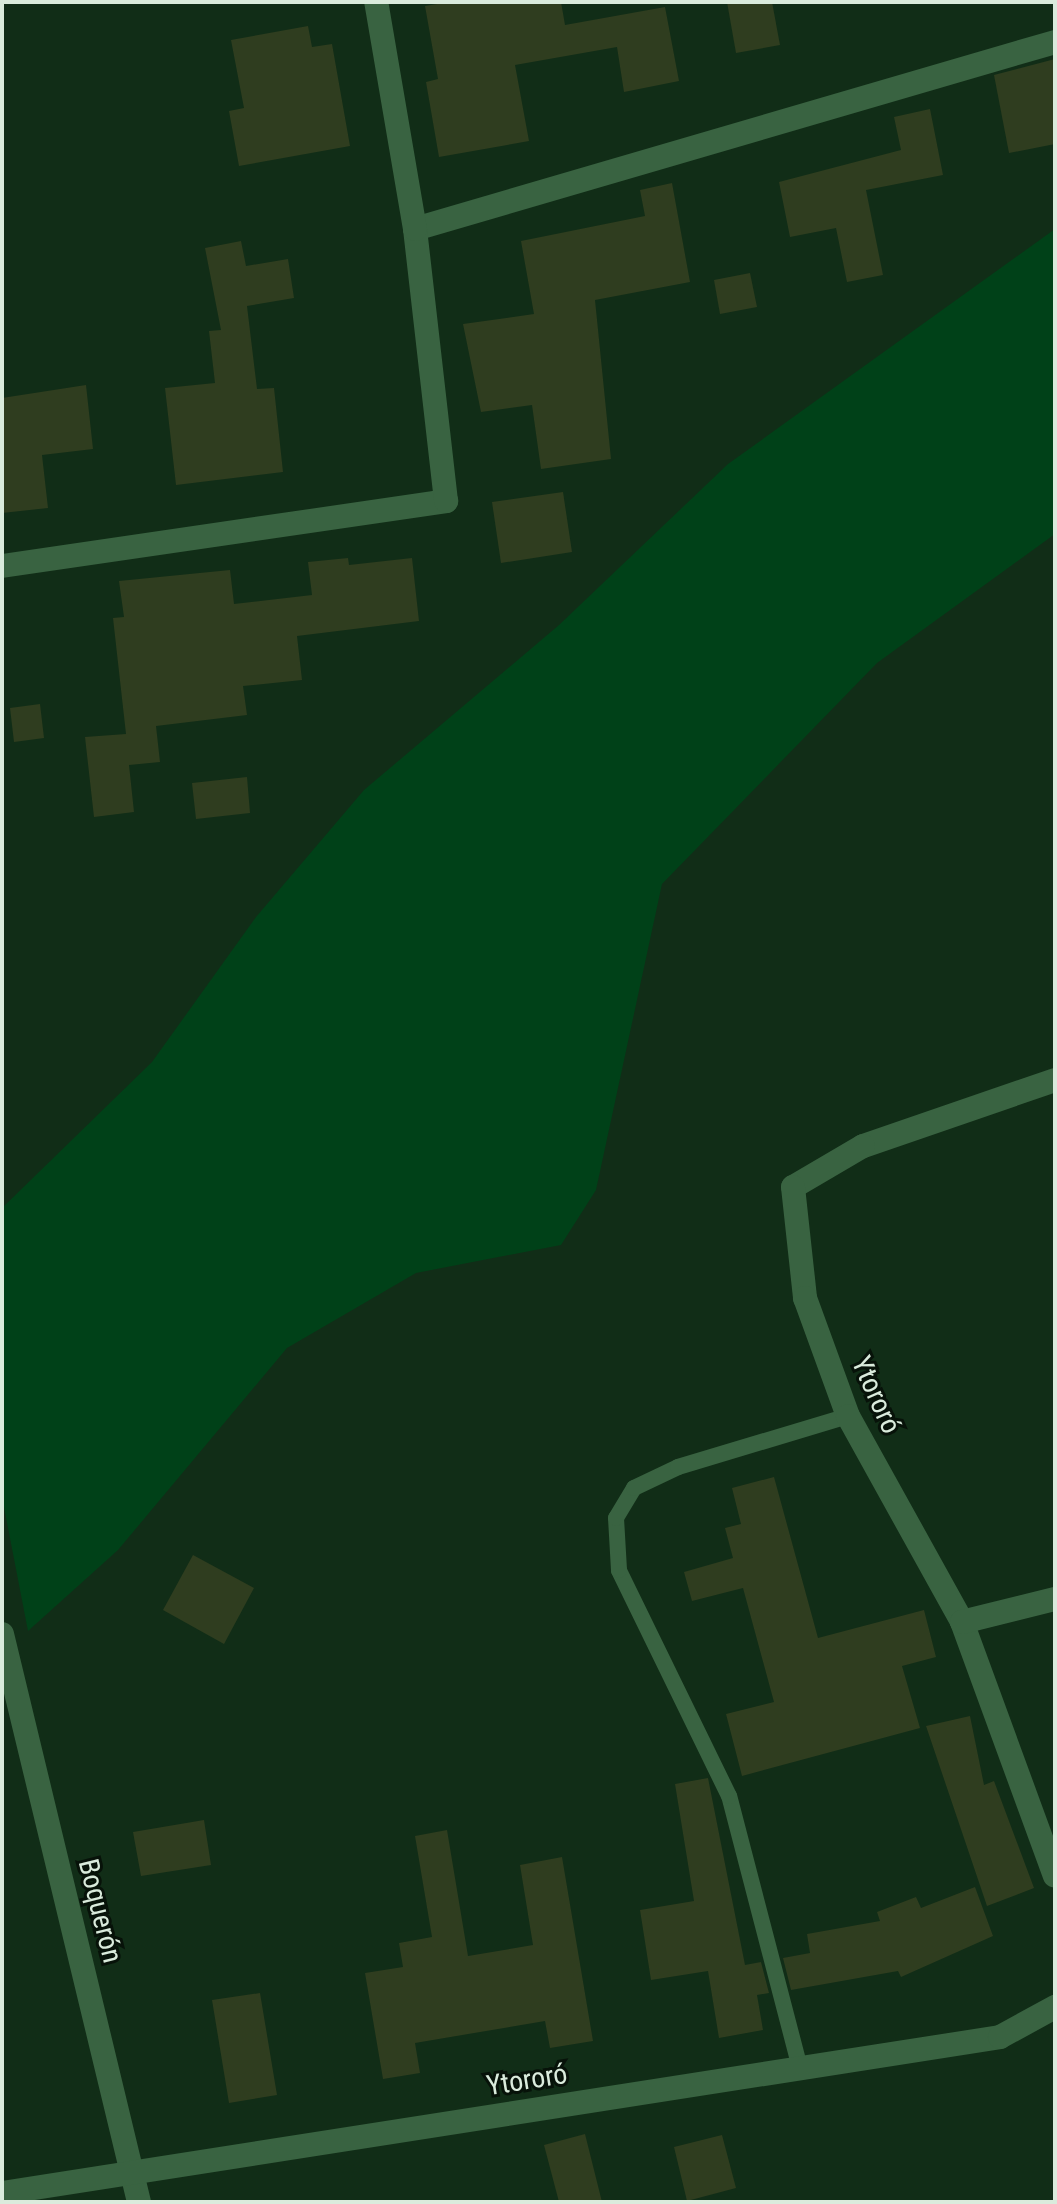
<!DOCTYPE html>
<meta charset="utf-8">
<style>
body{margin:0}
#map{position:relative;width:1057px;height:2204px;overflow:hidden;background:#112d17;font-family:"Roboto Condensed",sans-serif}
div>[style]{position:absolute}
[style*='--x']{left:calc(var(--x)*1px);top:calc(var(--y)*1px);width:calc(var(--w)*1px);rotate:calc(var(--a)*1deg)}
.green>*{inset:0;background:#004118}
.building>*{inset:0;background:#2f3d1f}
.lane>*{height:16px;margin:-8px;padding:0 8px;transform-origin:8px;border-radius:8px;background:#396341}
.street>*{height:24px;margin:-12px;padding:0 12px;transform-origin:12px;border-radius:12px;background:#396341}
span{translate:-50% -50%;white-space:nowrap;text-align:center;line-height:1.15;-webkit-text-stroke:6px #071209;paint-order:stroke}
.street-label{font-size:28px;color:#daebdc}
.frame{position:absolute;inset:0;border:4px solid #daebdc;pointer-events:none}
</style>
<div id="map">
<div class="green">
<i style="clip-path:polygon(1055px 229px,1055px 534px,877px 663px,662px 884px,596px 1190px,561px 1245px,416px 1273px,287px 1348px,118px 1550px,28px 1631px,2px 1497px,2px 1208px,152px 1062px,256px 917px,364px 790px,559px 625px,728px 464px)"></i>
</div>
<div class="building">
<i style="clip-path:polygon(449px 2px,561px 2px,565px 25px,665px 7px,679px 81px,624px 92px,617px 47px,515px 65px,529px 141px,439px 157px,426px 82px,438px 79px,425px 6px)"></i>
<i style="clip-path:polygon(727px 2px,772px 2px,780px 45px,736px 53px)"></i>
<i style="clip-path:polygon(308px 26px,312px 47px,332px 44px,350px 146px,239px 166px,229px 111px,244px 108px,231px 40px)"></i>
<i style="clip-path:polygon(1055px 59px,1055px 144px,1009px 153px,994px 75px)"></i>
<i style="clip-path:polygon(930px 109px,943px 175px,866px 190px,883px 275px,847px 282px,836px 228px,790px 237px,779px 182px,901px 150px,894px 117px)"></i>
<i style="clip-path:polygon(672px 183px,690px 282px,595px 300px,611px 459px,541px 469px,532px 405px,481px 412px,463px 324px,534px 314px,521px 241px,645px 216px,640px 190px)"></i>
<i style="clip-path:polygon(241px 241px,246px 266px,288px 259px,294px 298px,247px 306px,257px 389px,274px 388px,283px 472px,176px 485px,165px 388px,215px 383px,209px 331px,221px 330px,205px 248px)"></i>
<i style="clip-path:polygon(750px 273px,757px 307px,720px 314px,714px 280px)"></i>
<i style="clip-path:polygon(86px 385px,93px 449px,42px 455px,48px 508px,2px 513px,2px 398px)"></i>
<i style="clip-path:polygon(563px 492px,572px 552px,501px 563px,492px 502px)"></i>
<i style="clip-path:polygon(348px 558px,349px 565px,412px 558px,419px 621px,297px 636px,302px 680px,243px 686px,247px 715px,156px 726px,160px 762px,129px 765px,134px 812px,94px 817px,85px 737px,126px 734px,113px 618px,124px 617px,119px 581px,230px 570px,234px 604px,312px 595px,308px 562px)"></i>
<i style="clip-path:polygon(40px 704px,44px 738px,14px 742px,10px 708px)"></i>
<i style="clip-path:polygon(247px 777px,250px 813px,196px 819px,192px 783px)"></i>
<i style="clip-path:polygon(774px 1477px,818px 1638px,924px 1610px,936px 1657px,902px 1666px,920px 1728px,742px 1776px,726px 1714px,774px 1702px,743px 1588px,692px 1601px,684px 1572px,733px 1558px,725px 1528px,741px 1524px,732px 1488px)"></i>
<i style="clip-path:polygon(193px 1555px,254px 1588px,224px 1644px,163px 1610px)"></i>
<i style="clip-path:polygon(970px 1716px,984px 1785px,994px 1781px,1034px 1888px,987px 1906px,926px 1726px)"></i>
<i style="clip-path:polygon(708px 1778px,745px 1965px,761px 1962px,769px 1993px,757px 1995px,763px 2030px,719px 2038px,708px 1971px,651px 1980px,640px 1910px,694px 1901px,675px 1784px)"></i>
<i style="clip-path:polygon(204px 1820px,211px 1865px,141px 1876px,133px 1832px)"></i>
<i style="clip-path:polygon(447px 1830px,468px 1956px,533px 1945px,520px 1865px,562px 1857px,593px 2041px,550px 2048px,545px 2021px,415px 2043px,420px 2073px,383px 2079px,365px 1973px,403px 1967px,399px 1943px,432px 1937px,415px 1836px)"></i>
<i style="clip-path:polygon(975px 1887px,993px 1936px,901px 1977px,898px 1971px,791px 1990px,783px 1958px,810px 1953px,807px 1934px,880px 1921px,877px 1912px,916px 1897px,921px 1908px)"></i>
<i style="clip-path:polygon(260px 1993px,277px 2095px,229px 2103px,212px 2000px)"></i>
<i style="clip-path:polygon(585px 2134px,602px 2202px,559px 2202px,544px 2145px)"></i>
<i style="clip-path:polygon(722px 2135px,736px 2188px,687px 2201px,674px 2147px)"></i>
</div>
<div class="lane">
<i style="--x:800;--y:2068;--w:281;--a:-104.6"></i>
<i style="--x:729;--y:1796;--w:251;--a:-116"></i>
<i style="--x:619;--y:1570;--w:52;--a:-93.3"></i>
<i style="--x:616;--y:1518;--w:35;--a:-59"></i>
<i style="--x:634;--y:1488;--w:49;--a:-25.5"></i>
<i style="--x:678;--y:1467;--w:177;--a:-16.7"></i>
</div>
<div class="street">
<i style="--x:415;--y:229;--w:667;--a:-16.29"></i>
<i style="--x:2;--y:566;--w:449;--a:-8.3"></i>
<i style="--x:446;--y:501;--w:274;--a:-96.5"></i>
<i style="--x:415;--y:229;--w:230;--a:-99.7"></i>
<i style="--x:1055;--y:1080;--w:203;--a:161"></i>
<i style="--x:863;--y:1146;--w:81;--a:149.6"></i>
<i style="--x:793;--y:1187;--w:112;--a:83.8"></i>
<i style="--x:805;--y:1298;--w:126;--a:70"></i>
<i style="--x:848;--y:1416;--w:235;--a:61"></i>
<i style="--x:962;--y:1622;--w:270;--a:69.9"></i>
<i style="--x:962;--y:1622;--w:96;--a:-13.9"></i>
<i style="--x:2;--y:1634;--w:584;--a:76.44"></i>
<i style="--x:2;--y:2193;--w:1010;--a:-8.88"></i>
<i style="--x:1000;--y:2037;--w:63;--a:-28.6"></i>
</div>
<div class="street-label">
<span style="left:876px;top:1395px;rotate:66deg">Ytororó</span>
<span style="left:100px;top:1911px;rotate:76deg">Boquerón</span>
<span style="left:527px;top:2080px;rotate:-9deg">Ytororó</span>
</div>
<div class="frame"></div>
</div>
